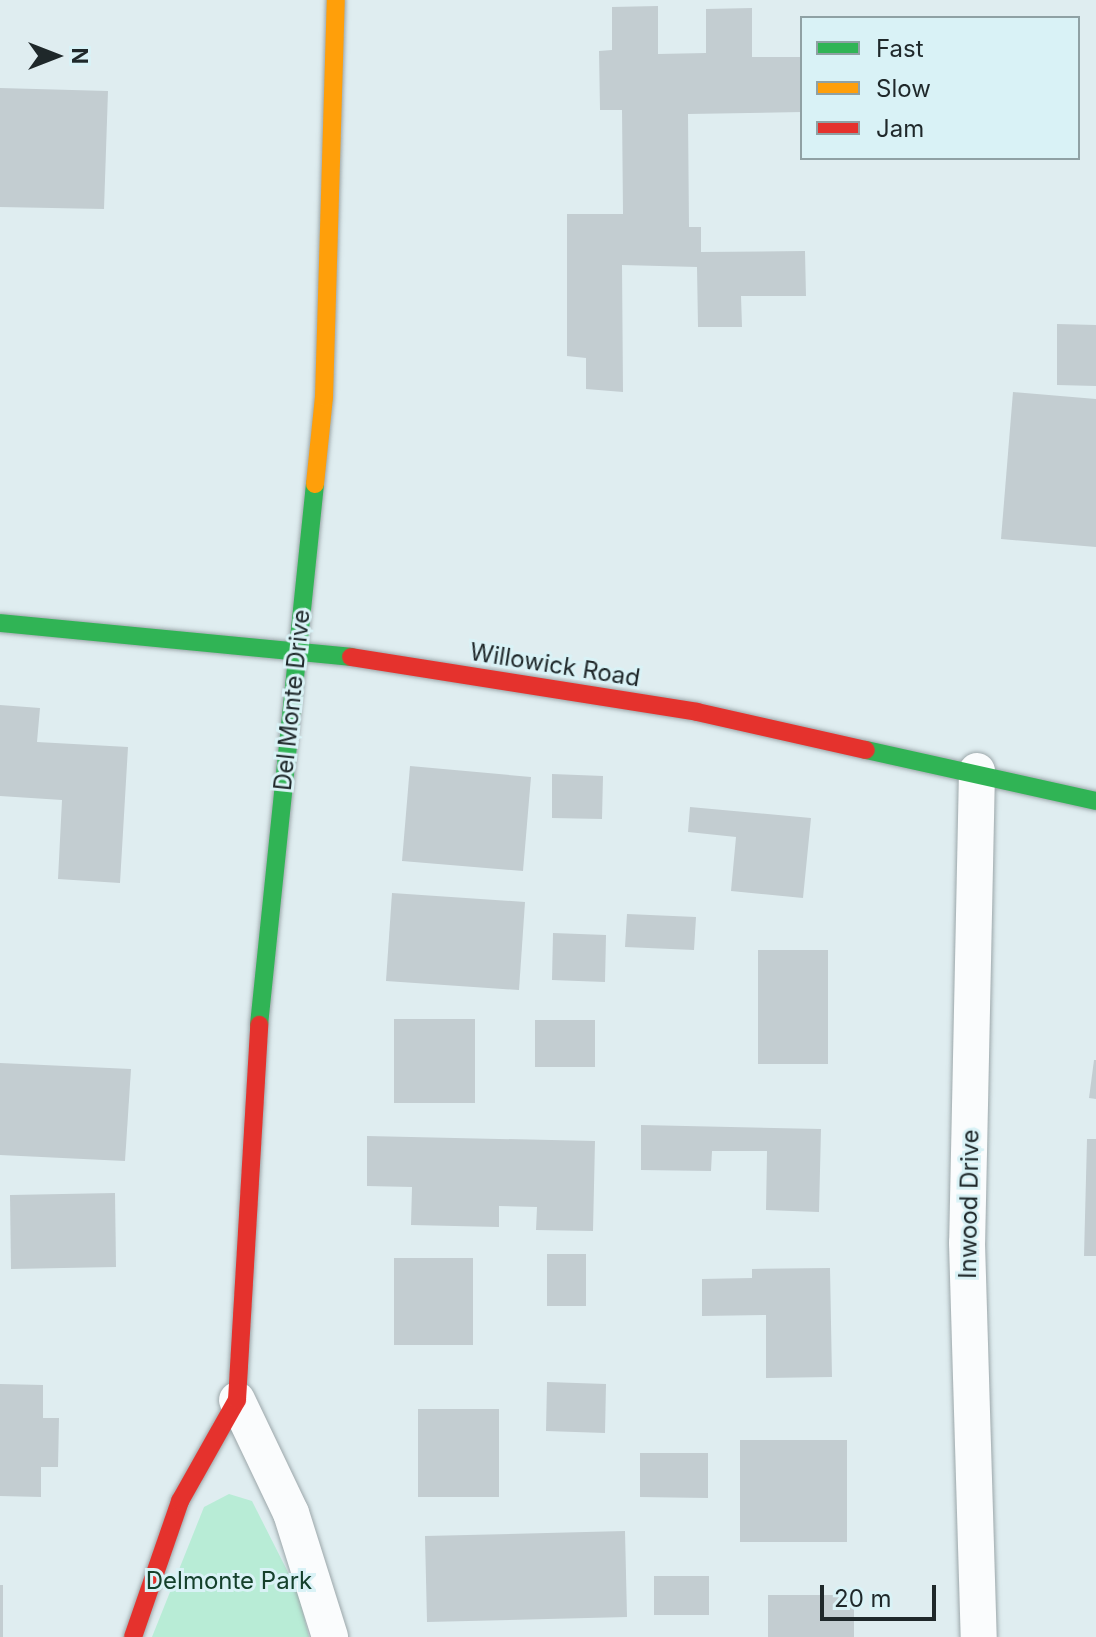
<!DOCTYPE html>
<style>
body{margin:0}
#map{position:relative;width:1096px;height:1637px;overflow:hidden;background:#dfedf0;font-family:Inter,sans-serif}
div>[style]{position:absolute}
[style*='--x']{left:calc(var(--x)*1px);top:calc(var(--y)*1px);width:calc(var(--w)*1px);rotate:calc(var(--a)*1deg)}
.green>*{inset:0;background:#b8ecd6}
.building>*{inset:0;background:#c3cdd1}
.roads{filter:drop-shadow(0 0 2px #9ca7aa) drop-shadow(0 0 2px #9ca7aa)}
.street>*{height:36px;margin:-18px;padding:0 18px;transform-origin:18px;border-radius:18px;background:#fafcfd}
.fast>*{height:18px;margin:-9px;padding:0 9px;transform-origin:9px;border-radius:9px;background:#30b455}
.slow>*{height:18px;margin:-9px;padding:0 9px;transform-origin:9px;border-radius:9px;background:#ff9f0a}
.jam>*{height:18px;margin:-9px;padding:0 9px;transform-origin:9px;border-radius:9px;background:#e5322d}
span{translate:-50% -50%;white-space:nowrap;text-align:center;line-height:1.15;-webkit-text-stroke:6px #d9f2f6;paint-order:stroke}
.street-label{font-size:24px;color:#1f282a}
.park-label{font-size:24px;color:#14402b}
.legend{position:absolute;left:800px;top:16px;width:280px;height:144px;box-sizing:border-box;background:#d9f2f6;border:2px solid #8fa1a4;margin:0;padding:10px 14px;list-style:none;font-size:24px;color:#1f282a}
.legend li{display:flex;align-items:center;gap:16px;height:40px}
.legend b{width:40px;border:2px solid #8fa1a4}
.north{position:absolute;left:16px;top:16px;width:80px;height:80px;-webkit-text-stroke:6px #d9f2f6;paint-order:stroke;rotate:90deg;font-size:22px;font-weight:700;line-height:32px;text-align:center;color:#1f282a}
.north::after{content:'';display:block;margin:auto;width:28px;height:36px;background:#1f282a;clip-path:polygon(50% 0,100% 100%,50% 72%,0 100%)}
.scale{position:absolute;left:820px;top:1585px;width:116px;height:36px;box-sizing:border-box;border:4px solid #1f282a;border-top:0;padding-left:10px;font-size:24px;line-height:28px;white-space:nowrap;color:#1f282a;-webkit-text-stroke:6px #d9f2f6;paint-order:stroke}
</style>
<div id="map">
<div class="green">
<i style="clip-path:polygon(229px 1494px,252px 1501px,298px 1592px,309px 1637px,152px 1637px,204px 1507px)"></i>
</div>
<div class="building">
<i style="clip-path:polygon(658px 6px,658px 54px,706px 53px,706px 9px,752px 8px,752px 57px,802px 57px,802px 112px,688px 114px,689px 227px,701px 227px,701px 252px,805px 251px,806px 296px,741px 296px,742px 327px,698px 327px,697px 267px,622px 265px,623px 392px,586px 389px,586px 358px,567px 356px,567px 214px,623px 214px,622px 110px,600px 110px,599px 51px,612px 50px,612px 7px)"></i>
<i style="clip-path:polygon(0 88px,108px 91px,104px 209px,0 207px)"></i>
<i style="clip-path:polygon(1057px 324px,1096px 325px,1096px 386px,1057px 385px)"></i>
<i style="clip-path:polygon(1013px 392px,1096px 399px,1096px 547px,1001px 539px)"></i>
<i style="clip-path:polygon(0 705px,40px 708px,37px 742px,128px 747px,120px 883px,58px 879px,62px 800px,0 796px)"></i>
<i style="clip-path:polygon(410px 766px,531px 777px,523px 871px,402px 861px)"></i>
<i style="clip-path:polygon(552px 774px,603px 776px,602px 819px,552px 818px)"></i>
<i style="clip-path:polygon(690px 807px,811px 818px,803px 898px,731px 891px,736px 837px,688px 832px)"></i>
<i style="clip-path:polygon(392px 893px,525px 902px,519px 990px,386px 981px)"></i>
<i style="clip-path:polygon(627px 914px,696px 917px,694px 950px,625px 947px)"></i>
<i style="clip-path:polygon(553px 933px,606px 935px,605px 982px,552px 980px)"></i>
<i style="clip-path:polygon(758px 950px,828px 950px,828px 1064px,758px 1064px)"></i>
<i style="clip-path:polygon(394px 1019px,475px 1019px,475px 1103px,394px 1103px)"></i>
<i style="clip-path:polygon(535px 1020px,595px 1020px,595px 1067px,535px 1067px)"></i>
<i style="clip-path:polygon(1094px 1060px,1096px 1060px,1096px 1099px,1089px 1098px)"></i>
<i style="clip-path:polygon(0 1063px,131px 1069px,125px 1161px,0 1155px)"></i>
<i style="clip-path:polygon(641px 1125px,821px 1129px,819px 1212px,766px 1210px,767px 1151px,712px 1151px,711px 1171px,641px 1170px)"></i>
<i style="clip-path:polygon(367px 1136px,595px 1141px,593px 1231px,536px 1230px,537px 1207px,499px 1206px,499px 1227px,411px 1225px,412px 1187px,367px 1186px)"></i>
<i style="clip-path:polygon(1087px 1139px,1096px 1139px,1096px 1256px,1084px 1256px)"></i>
<i style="clip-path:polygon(115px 1193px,116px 1267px,11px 1269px,10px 1195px)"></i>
<i style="clip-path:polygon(547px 1254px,586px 1254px,586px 1306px,547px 1306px)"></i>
<i style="clip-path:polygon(394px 1258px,473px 1258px,473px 1345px,394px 1345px)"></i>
<i style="clip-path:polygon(830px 1268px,832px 1377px,766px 1378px,766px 1315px,702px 1316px,702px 1279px,752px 1278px,752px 1269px)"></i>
<i style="clip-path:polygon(547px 1382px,606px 1384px,605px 1433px,546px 1431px)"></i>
<i style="clip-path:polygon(0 1384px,43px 1385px,43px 1418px,59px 1418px,58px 1467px,41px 1467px,41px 1497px,0 1496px)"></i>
<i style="clip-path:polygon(418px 1409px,499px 1409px,499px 1497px,418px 1497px)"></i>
<i style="clip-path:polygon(740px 1440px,847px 1440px,847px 1542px,740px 1542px)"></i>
<i style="clip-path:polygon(640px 1453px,708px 1453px,708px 1498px,640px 1497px)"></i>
<i style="clip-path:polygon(625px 1531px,627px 1617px,427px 1622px,425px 1536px)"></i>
<i style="clip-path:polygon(654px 1576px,709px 1576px,709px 1615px,654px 1615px)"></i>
<i style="clip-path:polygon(0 1585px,3px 1585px,3px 1637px,0 1637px)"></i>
<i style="clip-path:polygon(768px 1595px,854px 1595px,854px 1637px,768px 1637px)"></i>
</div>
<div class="roads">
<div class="street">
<i style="--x:977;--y:771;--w:472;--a:91.2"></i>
<i style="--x:967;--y:1243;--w:394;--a:88.3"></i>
<i style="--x:237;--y:1400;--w:125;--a:64.5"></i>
<i style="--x:291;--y:1513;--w:130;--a:72.5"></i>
</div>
<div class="fast">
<i style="--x:0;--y:623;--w:353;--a:5.5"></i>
<i style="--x:866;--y:750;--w:236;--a:12.5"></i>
<i style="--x:259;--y:1025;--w:544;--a:-84.09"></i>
</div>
<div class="slow">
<i style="--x:315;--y:484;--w:87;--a:-84.1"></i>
<i style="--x:324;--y:397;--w:397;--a:-88.3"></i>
</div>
<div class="jam">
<i style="--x:351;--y:657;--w:350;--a:9"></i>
<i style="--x:697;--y:712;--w:173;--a:12.7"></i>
<i style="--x:133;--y:1637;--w:144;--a:-70.9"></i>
<i style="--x:180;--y:1501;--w:116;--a:-60.6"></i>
<i style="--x:237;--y:1400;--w:376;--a:-86.6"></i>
</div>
</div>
<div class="street-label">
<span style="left:555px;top:665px;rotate:9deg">Willowick Road</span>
<span style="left:292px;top:700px;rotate:-84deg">Del Monte Drive</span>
<span style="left:969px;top:1204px;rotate:-89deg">Inwood Drive</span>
</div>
<div class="park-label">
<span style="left:229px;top:1581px">Delmonte Park</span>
</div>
<ul class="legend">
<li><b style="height:10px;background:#30b455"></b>Fast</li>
<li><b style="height:10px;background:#ff9f0a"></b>Slow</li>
<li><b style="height:10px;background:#e5322d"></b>Jam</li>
</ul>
<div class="north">N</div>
<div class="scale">20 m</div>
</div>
